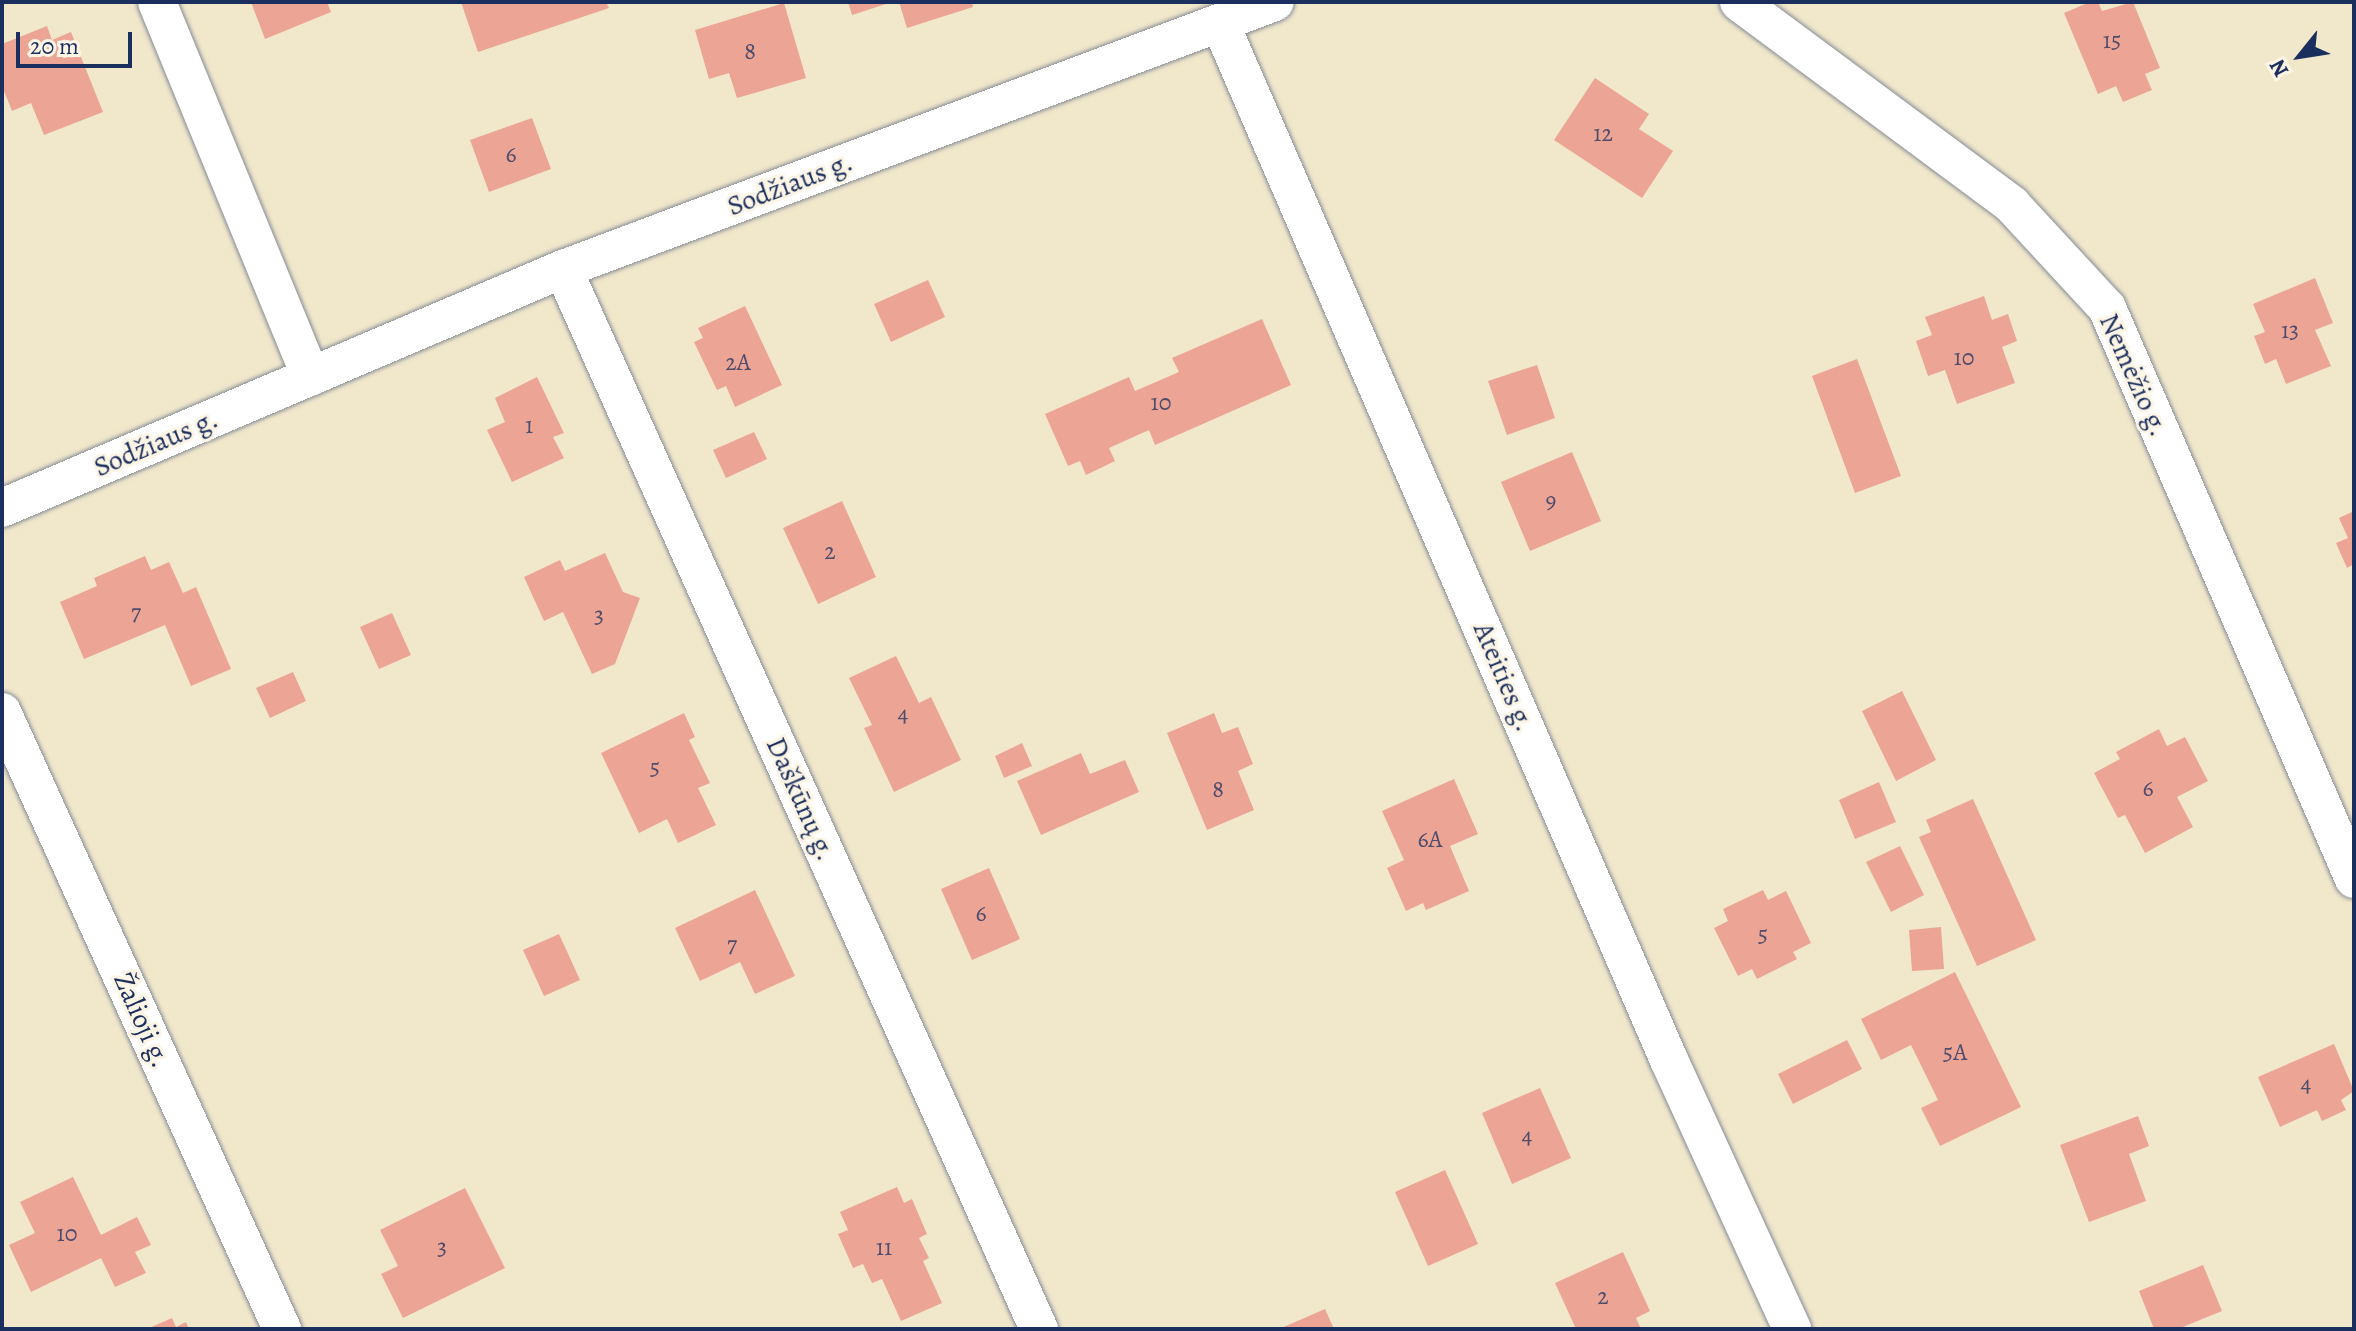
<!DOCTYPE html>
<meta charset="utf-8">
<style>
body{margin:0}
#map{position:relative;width:2356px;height:1331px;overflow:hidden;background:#f1e8cc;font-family:Alegreya,serif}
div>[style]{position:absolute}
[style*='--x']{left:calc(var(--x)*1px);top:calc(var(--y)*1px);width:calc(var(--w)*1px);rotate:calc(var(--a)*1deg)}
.building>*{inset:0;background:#eca495}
.roads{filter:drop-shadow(0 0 2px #868c95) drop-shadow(0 0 2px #868c95)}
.street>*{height:38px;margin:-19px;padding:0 19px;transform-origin:19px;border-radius:19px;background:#fff}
span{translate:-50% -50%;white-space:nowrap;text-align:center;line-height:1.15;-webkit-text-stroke:6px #fcf5e5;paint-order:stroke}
.number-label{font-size:24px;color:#4f4c6c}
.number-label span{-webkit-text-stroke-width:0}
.street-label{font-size:28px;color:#1b2f5e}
.frame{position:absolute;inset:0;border:4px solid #1b2f5e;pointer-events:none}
.north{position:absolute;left:2260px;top:16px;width:80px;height:80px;-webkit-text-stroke:6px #fcf5e5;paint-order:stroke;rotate:240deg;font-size:22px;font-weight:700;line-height:32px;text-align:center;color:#1b2f5e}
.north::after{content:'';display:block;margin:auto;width:28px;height:36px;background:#1b2f5e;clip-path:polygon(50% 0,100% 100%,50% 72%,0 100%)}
.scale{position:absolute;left:16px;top:32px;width:116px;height:36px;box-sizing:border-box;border:4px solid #1b2f5e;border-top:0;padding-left:10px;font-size:24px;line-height:28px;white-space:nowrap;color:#1b2f5e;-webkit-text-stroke:6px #fcf5e5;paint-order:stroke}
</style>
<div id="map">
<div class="building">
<i style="clip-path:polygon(251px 2px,327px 2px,331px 12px,265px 39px)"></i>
<i style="clip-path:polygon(461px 2px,606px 2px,609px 8px,478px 52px)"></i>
<i style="clip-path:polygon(848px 2px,889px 2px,889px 3px,852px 15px)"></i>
<i style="clip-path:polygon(899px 2px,972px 2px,973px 7px,907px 28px)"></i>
<i style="clip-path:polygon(2090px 2px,2098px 2px,2102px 11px,2133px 2px,2160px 68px,2145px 74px,2152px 90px,2123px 102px,2116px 86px,2098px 94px,2064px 13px)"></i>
<i style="clip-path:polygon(784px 3px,806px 78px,737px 98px,729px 73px,709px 79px,695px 30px)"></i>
<i style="clip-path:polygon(47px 26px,52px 40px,71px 32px,103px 112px,44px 135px,31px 103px,12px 111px,2px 86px,2px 44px)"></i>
<i style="clip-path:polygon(1595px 78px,1649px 114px,1639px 129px,1673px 151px,1642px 198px,1554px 140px)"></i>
<i style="clip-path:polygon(532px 118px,551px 169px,489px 192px,470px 140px)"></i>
<i style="clip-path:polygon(2315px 278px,2333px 323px,2315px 330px,2331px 366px,2286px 384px,2276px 359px,2265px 364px,2254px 336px,2265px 332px,2253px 304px)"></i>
<i style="clip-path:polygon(928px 280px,945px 317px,891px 342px,874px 304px)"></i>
<i style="clip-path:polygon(1984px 296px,1992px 320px,2008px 314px,2017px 341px,2002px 347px,2015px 383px,1957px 404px,1945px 370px,1928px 376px,1916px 341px,1932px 335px,1925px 317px)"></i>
<i style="clip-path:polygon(745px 306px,782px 385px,735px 407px,726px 386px,717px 390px,694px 342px,703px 338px,698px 328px)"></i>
<i style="clip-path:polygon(1262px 319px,1291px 385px,1155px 445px,1149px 430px,1109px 448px,1115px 461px,1086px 475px,1080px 461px,1068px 466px,1045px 414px,1129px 377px,1135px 391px,1179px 372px,1172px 358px)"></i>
<i style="clip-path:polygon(1857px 359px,1901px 476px,1855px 493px,1812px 376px)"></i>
<i style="clip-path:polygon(1537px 365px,1555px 418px,1507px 435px,1488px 381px)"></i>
<i style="clip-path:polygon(537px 377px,564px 433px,553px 437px,564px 458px,512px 482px,487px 430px,505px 422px,495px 398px)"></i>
<i style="clip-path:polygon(754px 432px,767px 459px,726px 478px,713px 450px)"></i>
<i style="clip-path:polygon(1572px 452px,1601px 521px,1530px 551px,1501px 482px)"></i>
<i style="clip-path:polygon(842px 501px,876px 577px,818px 604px,783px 528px)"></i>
<i style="clip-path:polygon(2354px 511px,2354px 564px,2347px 568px,2336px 543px,2348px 538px,2339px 518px)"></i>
<i style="clip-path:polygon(605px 553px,623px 592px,640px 598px,615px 664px,592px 674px,563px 612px,544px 621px,524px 577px,560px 560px,565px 571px)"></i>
<i style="clip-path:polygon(145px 556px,151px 570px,169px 562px,183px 593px,196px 587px,231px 669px,191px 686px,165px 625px,84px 659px,60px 602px,97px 586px,94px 578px)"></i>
<i style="clip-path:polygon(392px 613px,411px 655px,379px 669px,360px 627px)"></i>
<i style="clip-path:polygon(896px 656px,919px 703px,931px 697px,961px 760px,894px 792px,864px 728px,872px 725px,849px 678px)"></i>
<i style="clip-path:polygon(293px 672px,306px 701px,270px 718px,256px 688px)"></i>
<i style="clip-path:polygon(1902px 691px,1936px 760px,1896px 781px,1862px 711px)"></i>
<i style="clip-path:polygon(684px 713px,695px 737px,689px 740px,710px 783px,698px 788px,716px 825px,678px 843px,667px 819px,639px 833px,601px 753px)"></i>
<i style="clip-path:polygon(1214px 713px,1222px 733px,1238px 727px,1253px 764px,1238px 771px,1254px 810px,1207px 830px,1167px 733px)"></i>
<i style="clip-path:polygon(2159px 729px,2167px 746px,2185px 737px,2208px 781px,2177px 797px,2193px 827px,2145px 853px,2125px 815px,2118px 818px,2094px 773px,2120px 759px,2116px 752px)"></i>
<i style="clip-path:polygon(1022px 743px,1032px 766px,1004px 778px,995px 756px)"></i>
<i style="clip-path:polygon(1081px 753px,1090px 774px,1125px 760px,1139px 792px,1041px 835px,1017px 781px)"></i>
<i style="clip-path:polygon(1454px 779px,1478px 834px,1450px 846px,1469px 891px,1426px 910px,1423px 903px,1406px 911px,1387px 868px,1404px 860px,1382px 811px)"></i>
<i style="clip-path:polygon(1879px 782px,1896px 822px,1855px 839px,1839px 800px)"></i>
<i style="clip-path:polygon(1973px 799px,2036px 940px,1977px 966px,1919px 837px,1931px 832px,1926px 820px)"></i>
<i style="clip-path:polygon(1900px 846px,1924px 895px,1891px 912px,1866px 862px)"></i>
<i style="clip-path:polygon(989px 868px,1020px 939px,972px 960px,941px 889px)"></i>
<i style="clip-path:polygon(755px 890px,795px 976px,755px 994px,740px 962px,700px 981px,675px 928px)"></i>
<i style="clip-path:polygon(1763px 890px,1768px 900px,1786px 891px,1811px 943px,1793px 952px,1797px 959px,1757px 979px,1752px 969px,1738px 976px,1714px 928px,1728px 921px,1723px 909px)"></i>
<i style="clip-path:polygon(1941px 927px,1944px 969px,1912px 971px,1909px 930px)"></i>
<i style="clip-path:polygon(559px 934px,580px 980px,544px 996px,523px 950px)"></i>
<i style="clip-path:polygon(1955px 972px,2021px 1107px,1940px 1146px,1921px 1108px,1938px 1100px,1911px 1045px,1881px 1060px,1861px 1019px)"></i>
<i style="clip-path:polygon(1847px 1040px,1862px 1069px,1793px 1104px,1778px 1074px)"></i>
<i style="clip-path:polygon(2334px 1044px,2354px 1091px,2341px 1100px,2346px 1110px,2322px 1121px,2317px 1110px,2280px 1127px,2258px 1077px)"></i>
<i style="clip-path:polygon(1540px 1088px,1571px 1158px,1512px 1184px,1482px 1113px)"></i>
<i style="clip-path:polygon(2138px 1116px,2149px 1146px,2129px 1154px,2146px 1201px,2089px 1222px,2060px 1145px)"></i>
<i style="clip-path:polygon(1445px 1170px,1478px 1244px,1428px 1266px,1395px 1192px)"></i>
<i style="clip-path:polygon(73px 1177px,101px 1235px,137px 1217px,151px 1245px,135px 1252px,146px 1273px,115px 1287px,101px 1258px,31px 1292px,9px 1245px,35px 1233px,20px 1202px)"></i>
<i style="clip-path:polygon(897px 1187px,904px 1203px,912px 1199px,927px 1234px,919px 1238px,929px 1258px,923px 1261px,942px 1303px,901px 1321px,882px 1279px,872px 1283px,863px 1264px,853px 1268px,838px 1234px,848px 1230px,840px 1212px)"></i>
<i style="clip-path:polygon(465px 1188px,505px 1268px,403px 1318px,381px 1274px,398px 1266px,380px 1230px)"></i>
<i style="clip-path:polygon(1623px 1252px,1650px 1311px,1636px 1318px,1641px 1329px,1576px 1329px,1555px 1283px)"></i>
<i style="clip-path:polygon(2203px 1265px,2222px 1311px,2178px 1329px,2154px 1329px,2139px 1291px)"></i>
<i style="clip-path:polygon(1325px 1309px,1334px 1329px,1279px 1329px)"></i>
<i style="clip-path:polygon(172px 1318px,176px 1327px,186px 1322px,189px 1329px,147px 1329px)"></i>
</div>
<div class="roads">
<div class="street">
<i style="--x:157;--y:2;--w:405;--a:67.7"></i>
<i style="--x:1739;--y:2;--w:340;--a:36.6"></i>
<i style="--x:2012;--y:205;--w:140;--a:47.3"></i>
<i style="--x:2107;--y:308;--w:622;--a:66.61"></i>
<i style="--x:1220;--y:23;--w:1130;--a:66.59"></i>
<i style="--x:1669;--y:1060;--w:296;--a:65.4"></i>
<i style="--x:563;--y:269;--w:1162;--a:65.82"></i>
<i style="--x:2;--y:508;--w:610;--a:-23.08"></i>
<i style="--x:563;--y:269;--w:760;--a:-20.56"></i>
<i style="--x:2;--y:712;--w:678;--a:65.59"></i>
</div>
</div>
<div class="number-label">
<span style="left:2112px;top:41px">15</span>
<span style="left:750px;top:52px">8</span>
<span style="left:1603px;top:134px">12</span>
<span style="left:511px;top:155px">6</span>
<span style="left:2290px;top:331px">13</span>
<span style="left:1964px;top:358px">10</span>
<span style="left:738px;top:363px">2A</span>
<span style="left:1161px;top:403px">10</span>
<span style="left:529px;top:426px">1</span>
<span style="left:1551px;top:501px">9</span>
<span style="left:830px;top:552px">2</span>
<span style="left:136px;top:613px">7</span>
<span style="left:599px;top:616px">3</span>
<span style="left:903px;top:714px">4</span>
<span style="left:655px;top:768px">5</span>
<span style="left:2148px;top:789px">6</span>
<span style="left:1218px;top:790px">8</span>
<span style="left:1430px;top:840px">6A</span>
<span style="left:981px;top:914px">6</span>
<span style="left:1763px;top:935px">5</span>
<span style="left:732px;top:945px">7</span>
<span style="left:1955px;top:1053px">5A</span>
<span style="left:2306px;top:1084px">4</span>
<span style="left:1527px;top:1136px">4</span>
<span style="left:67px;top:1234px">10</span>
<span style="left:442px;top:1248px">3</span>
<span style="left:884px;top:1248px">11</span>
<span style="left:1603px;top:1297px">2</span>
</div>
<div class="street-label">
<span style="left:790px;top:184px;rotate:-21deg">Sodžiaus g.</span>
<span style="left:2134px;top:375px;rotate:66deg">Nemėžio g.</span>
<span style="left:156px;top:443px;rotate:-23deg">Sodžiaus g.</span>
<span style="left:1504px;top:677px;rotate:67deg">Ateities g.</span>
<span style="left:801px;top:799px;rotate:66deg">Daškūnų g.</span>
<span style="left:142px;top:1020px;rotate:66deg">Žalioji g.</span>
</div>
<div class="frame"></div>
<div class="north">N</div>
<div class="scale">20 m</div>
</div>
